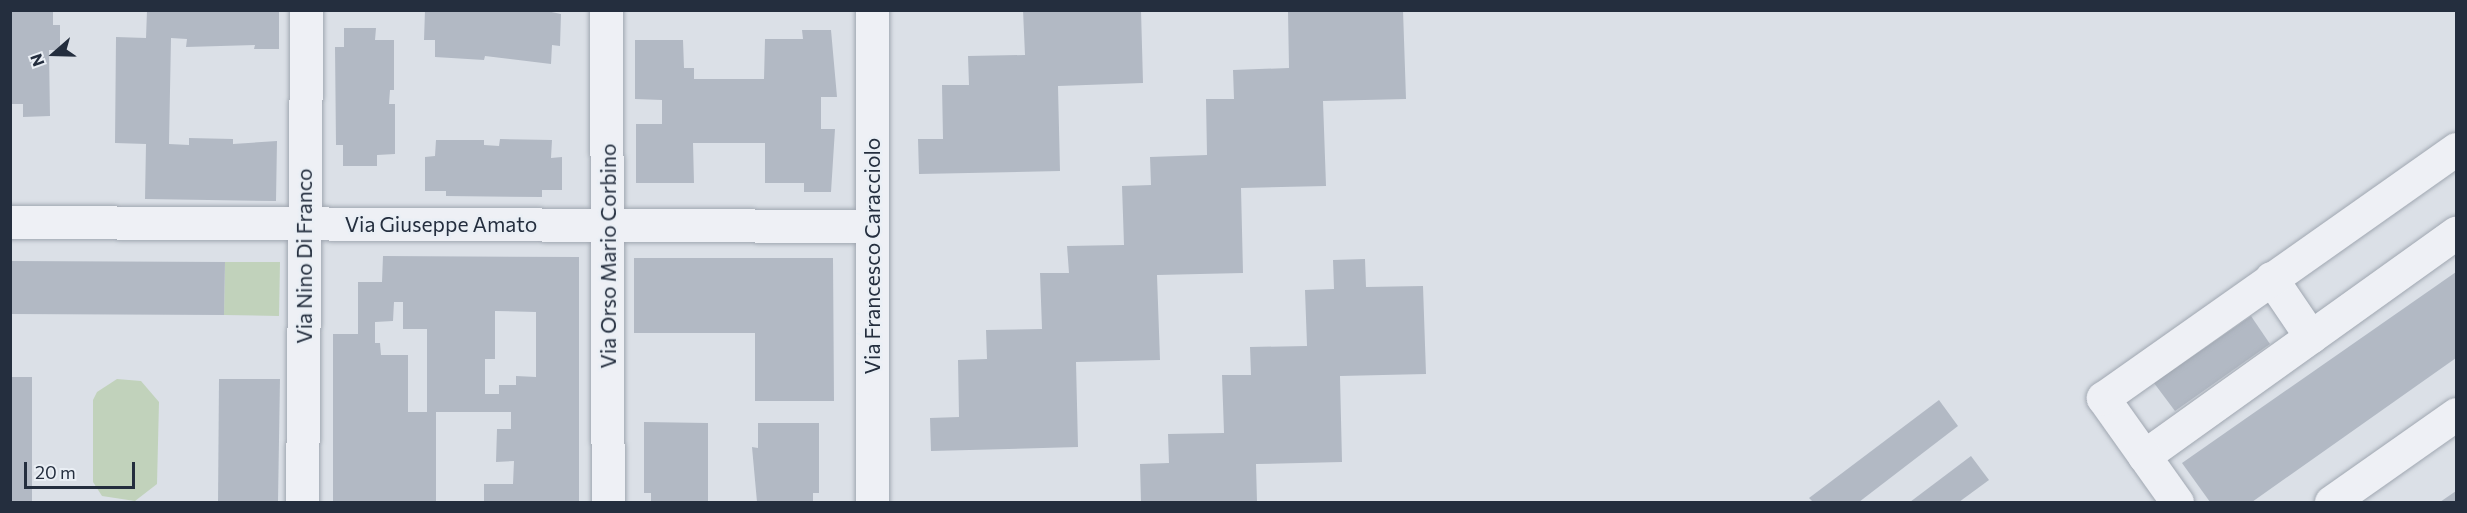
<!DOCTYPE html>
<style>
body{margin:0}
#map{position:relative;width:2467px;height:513px;overflow:hidden;background:#dbe0e7;font-family:Commissioner,sans-serif}
div>[style]{position:absolute}
[style*='--x']{left:calc(var(--x)*1px);top:calc(var(--y)*1px);width:calc(var(--w)*1px);rotate:calc(var(--a)*1deg)}
.green>*{inset:0;background:#c1d2bb}
.building>*{inset:0;background:#b2b9c4}
.roads{filter:drop-shadow(0 0 2px #a0a7b1) drop-shadow(0 0 2px #a0a7b1)}
.minor>*{height:33px;margin:-16.5px;padding:0 16.5px;transform-origin:16.5px;border-radius:16.5px;background:#eef0f5}
span{translate:-50% -50%;white-space:nowrap;text-align:center;line-height:1.15;-webkit-text-stroke:5px #eaeff5;paint-order:stroke}
.street-label{font-size:21px;color:#242e3e}
.frame{position:absolute;inset:0;border:12px solid #242e3e;pointer-events:none}
.north{position:absolute;left:24px;top:24px;width:60px;height:60px;-webkit-text-stroke:4px #eaeff5;paint-order:stroke;rotate:250deg;font-size:16px;font-weight:700;line-height:24px;text-align:center;color:#242e3e}
.north::after{content:'';display:block;margin:auto;width:21px;height:27px;background:#242e3e;clip-path:polygon(50% 0,100% 100%,50% 72%,0 100%)}
.scale{position:absolute;left:24px;top:462px;width:111px;height:27px;box-sizing:border-box;border:3px solid #242e3e;border-top:0;padding-left:8px;font-size:18px;line-height:21px;white-space:nowrap;color:#242e3e;-webkit-text-stroke:4px #eaeff5;paint-order:stroke}
</style>
<div id="map">
<div class="green">
<i style="clip-path:polygon(225px 262px,280px 262px,279px 316px,224px 315px)"></i>
<i style="clip-path:polygon(117px 379px,141px 381px,159px 402px,157px 484px,135px 501px,102px 496px,93px 482px,93px 400px,97px 392px)"></i>
</div>
<div class="building">
<i style="clip-path:polygon(10px 10px,53px 10px,53px 25px,60px 25px,60px 50px,49px 50px,50px 116px,23px 117px,23px 104px,10px 104px)"></i>
<i style="clip-path:polygon(147px 10px,279px 10px,279px 49px,254px 49px,255px 45px,186px 47px,187px 39px,171px 38px,169px 144px,189px 145px,189px 138px,233px 139px,233px 144px,277px 141px,276px 201px,145px 199px,146px 144px,115px 143px,116px 37px,146px 38px)"></i>
<i style="clip-path:polygon(425px 10px,542px 10px,561px 14px,560px 46px,552px 45px,551px 64px,485px 56px,484px 60px,435px 57px,435px 40px,424px 40px)"></i>
<i style="clip-path:polygon(1023px 10px,1141px 10px,1143px 83px,1058px 86px,1060px 171px,919px 174px,918px 139px,943px 139px,942px 85px,969px 85px,968px 56px,1025px 55px)"></i>
<i style="clip-path:polygon(1403px 10px,1406px 99px,1323px 101px,1326px 186px,1241px 188px,1243px 273px,1157px 275px,1160px 360px,1076px 362px,1078px 447px,931px 451px,930px 418px,959px 417px,958px 360px,987px 359px,986px 330px,1042px 329px,1040px 273px,1069px 273px,1067px 246px,1124px 245px,1122px 186px,1151px 185px,1150px 157px,1207px 155px,1206px 99px,1234px 99px,1233px 70px,1289px 68px,1288px 12px)"></i>
<i style="clip-path:polygon(344px 28px,376px 28px,375px 40px,394px 40px,394px 90px,390px 90px,389px 104px,395px 104px,395px 154px,377px 155px,377px 166px,343px 166px,343px 145px,336px 145px,335px 47px,344px 47px)"></i>
<i style="clip-path:polygon(802px 30px,831px 30px,837px 97px,821px 97px,821px 129px,835px 129px,831px 192px,804px 192px,804px 183px,765px 183px,765px 143px,693px 143px,694px 183px,636px 183px,636px 124px,662px 124px,662px 100px,635px 99px,635px 40px,683px 40px,684px 68px,694px 68px,694px 79px,764px 79px,765px 39px,803px 39px)"></i>
<i style="clip-path:polygon(500px 139px,552px 140px,551px 158px,562px 157px,562px 190px,542px 190px,542px 197px,446px 196px,446px 191px,425px 191px,425px 157px,435px 156px,436px 140px,484px 140px,484px 145px,499px 146px)"></i>
<i style="clip-path:polygon(evenodd,383px 256px,579px 257px,579px 502px,484px 502px,484px 484px,513px 484px,514px 461px,496px 462px,497px 429px,511px 429px,511px 412px,436px 412px,436px 502px,333px 502px,333px 334px,358px 334px,358px 282px,382px 282px,383px 256px,394px 302px,403px 302px,403px 329px,427px 329px,427px 412px,408px 412px,408px 355px,381px 355px,380px 343px,375px 343px,375px 322px,393px 321px,394px 302px,383px 256px,495px 311px,536px 312px,536px 377px,516px 376px,516px 385px,499px 385px,499px 394px,485px 394px,485px 359px,495px 359px,495px 311px)"></i>
<i style="clip-path:polygon(634px 258px,833px 258px,834px 401px,755px 401px,755px 333px,634px 333px)"></i>
<i style="clip-path:polygon(1365px 259px,1366px 287px,1423px 286px,1426px 374px,1340px 376px,1342px 462px,1256px 464px,1257px 502px,1141px 502px,1140px 464px,1169px 463px,1168px 434px,1224px 433px,1222px 375px,1251px 375px,1250px 347px,1307px 346px,1305px 290px,1334px 289px,1333px 260px)"></i>
<i style="clip-path:polygon(10px 261px,225px 262px,224px 315px,10px 314px)"></i>
<i style="clip-path:polygon(2456px 272px,2456px 358px,2252px 502px,2210px 502px,2182px 463px)"></i>
<i style="clip-path:polygon(2251px 316px,2270px 344px,2175px 411px,2154px 383px)"></i>
<i style="clip-path:polygon(10px 377px,32px 377px,32px 501px,10px 501px)"></i>
<i style="clip-path:polygon(219px 379px,280px 379px,278px 502px,218px 502px)"></i>
<i style="clip-path:polygon(1939px 400px,1958px 426px,1859px 502px,1813px 502px,1809px 498px)"></i>
<i style="clip-path:polygon(644px 422px,708px 423px,708px 502px,651px 502px,651px 493px,644px 493px)"></i>
<i style="clip-path:polygon(758px 423px,819px 423px,819px 493px,813px 493px,813px 502px,757px 502px,752px 447px,758px 448px)"></i>
<i style="clip-path:polygon(1971px 456px,1989px 480px,1959px 502px,1910px 502px)"></i>
<i style="clip-path:polygon(2456px 491px,2456px 502px,2440px 502px)"></i>
</div>
<div class="roads">
<div class="minor">
<i style="--x:606;--y:10;--w:492;--a:89.8"></i>
<i style="--x:10;--y:222;--w:862;--a:0.27"></i>
<i style="--x:2271;--y:278;--w:71;--a:55.9"></i>
<i style="--x:2144;--y:456;--w:384;--a:-35.6"></i>
<i style="--x:302;--y:502;--w:492;--a:-89.5"></i>
<i style="--x:872;--y:502;--w:492;--a:-90"></i>
<i style="--x:2177;--y:502;--w:128;--a:-125.4"></i>
<i style="--x:2103;--y:398;--w:432;--a:-35.2"></i>
<i style="--x:2331;--y:502;--w:153;--a:-35.1"></i>
</div>
</div>
<div class="street-label">
<span style="left:441px;top:224px">Via Giuseppe Amato</span>
<span style="left:304px;top:256px;rotate:-90deg">Via Nino Di Franco</span>
<span style="left:608px;top:256px;rotate:-90deg">Via Orso Mario Corbino</span>
<span style="left:872px;top:256px;rotate:-90deg">Via Francesco Caracciolo</span>
</div>
<div class="frame"></div>
<div class="north">N</div>
<div class="scale">20 m</div>
</div>
